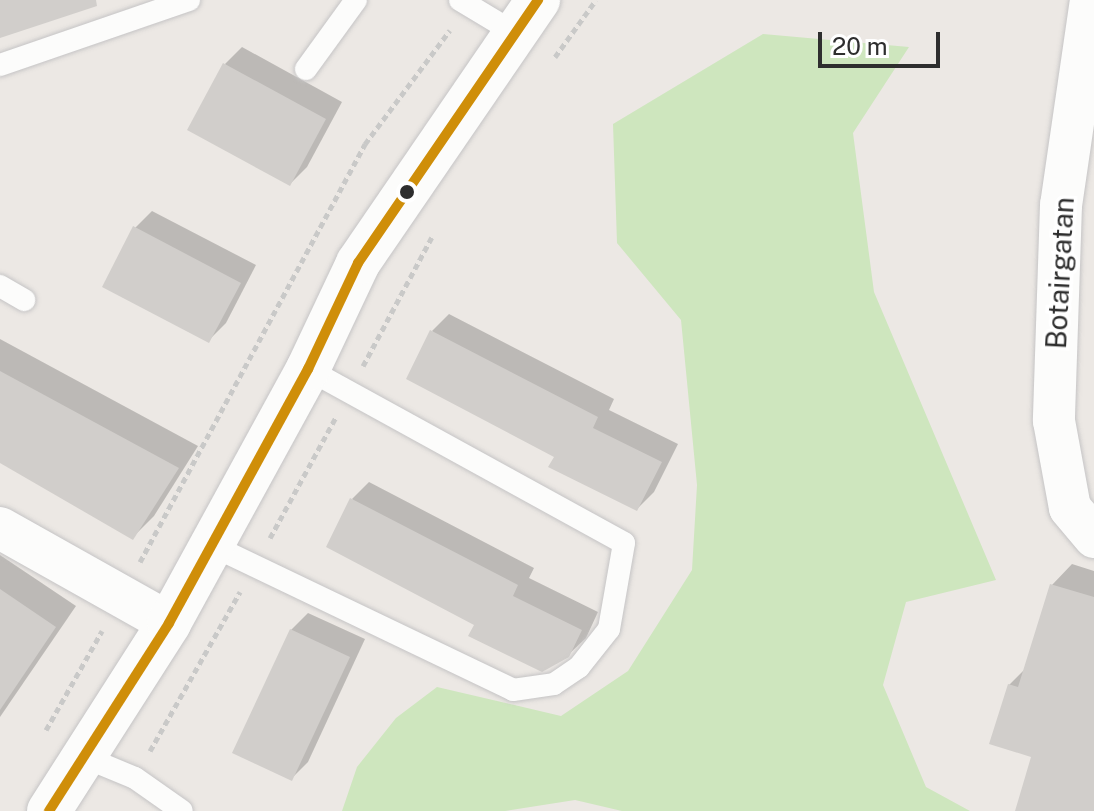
<!DOCTYPE html>
<style>
body{margin:0}
#map{position:relative;width:1094px;height:811px;overflow:hidden;background:#ece8e4;font-family:"Public Sans",sans-serif}
div>[style]{position:absolute}
[style*='--x']{left:calc(var(--x)*1px);top:calc(var(--y)*1px);width:calc(var(--w)*1px);rotate:calc(var(--a)*1deg)}
.green>*{inset:0;background:#cee6be}
.shadow>*{inset:0;background:#0003}
.building>*{inset:0;background:#d1cecb}
.path>*{height:5px;margin-top:-2.5px;transform-origin:0;background:repeating-linear-gradient(90deg,#c9c9c8 0 6px,transparent 0 10px)}
.roads{filter:drop-shadow(0 0 2px #c5c4c5) drop-shadow(0 0 2px #c5c4c5)}
.service>*{height:22px;margin:-11px;padding:0 11px;transform-origin:11px;border-radius:11px;background:#fcfcfb}
.minor>*{height:42px;margin:-21px;padding:0 21px;transform-origin:21px;border-radius:21px;background:#fcfcfb}
.secondary>*{height:44px;margin:-22px;padding:0 22px;transform-origin:22px;border-radius:22px;background:#fcfcfb}
.bus-1>*{height:10px;margin:-5px;padding:0 5px;transform-origin:5px;border-radius:5px;background:#cf8e09}
.dots>*{width:22px;height:22px;translate:-50% -50%;box-sizing:border-box;border:4px solid #fff;border-radius:50%}
span{translate:-50% -50%;white-space:nowrap;text-align:center;line-height:1.15;-webkit-text-stroke:7px #fff;paint-order:stroke}
.street-label{font-size:28px;color:#2e2e2e}
.scale{position:absolute;left:818px;top:32px;width:122px;height:36px;box-sizing:border-box;border:4px solid #2e2e2e;border-top:0;padding-left:10px;font-size:24px;line-height:28px;white-space:nowrap;color:#2e2e2e;-webkit-text-stroke:6px #fff;paint-order:stroke}
</style>
<div id="map">
<div class="green">
<i style="clip-path:polygon(763px 34px,909px 47px,853px 133px,874px 292px,996px 580px,906px 602px,883px 685px,926px 787px,970px 811px,622px 811px,575px 800px,505px 811px,342px 811px,357px 767px,396px 718px,437px 687px,561px 716px,628px 671px,692px 570px,697px 485px,681px 320px,617px 243px,613px 124px)"></i>
</div>
<div class="shadow">
<i style="clip-path:polygon(242px 47px,342px 102px,307px 167px,290px 184px,225px 64px)"></i>
<i style="clip-path:polygon(152px 211px,256px 265px,226px 323px,209px 340px,135px 228px)"></i>
<i style="clip-path:polygon(449px 314px,614px 399px,609px 410px,678px 444px,654px 492px,637px 509px,556px 456px,432px 331px)"></i>
<i style="clip-path:polygon(0 339px,198px 446px,154px 516px,133px 537px,0 461px)"></i>
<i style="clip-path:polygon(369px 482px,534px 568px,529px 578px,598px 612px,586px 638px,568px 655px,477px 624px,352px 499px)"></i>
<i style="clip-path:polygon(0 555px,76px 606px,0 717px)"></i>
<i style="clip-path:polygon(1072px 564px,1094px 571px,1094px 811px,1017px 811px,1034px 756px,1009px 685px,1025px 669px,1052px 585px)"></i>
<i style="clip-path:polygon(308px 613px,365px 639px,308px 762px,291px 779px,291px 630px)"></i>
</div>
<div class="building">
<i style="clip-path:polygon(0 0,96px 0,97px 6px,0 38px)"></i>
<i style="clip-path:polygon(223px 63px,326px 119px,290px 186px,187px 130px)"></i>
<i style="clip-path:polygon(133px 226px,241px 283px,209px 343px,102px 287px)"></i>
<i style="clip-path:polygon(430px 330px,598px 417px,593px 428px,662px 462px,637px 511px,548px 467px,554px 457px,406px 379px)"></i>
<i style="clip-path:polygon(0 371px,179px 468px,133px 540px,0 463px)"></i>
<i style="clip-path:polygon(350px 498px,518px 585px,513px 596px,582px 630px,569px 657px,542px 672px,468px 636px,474px 625px,326px 547px)"></i>
<i style="clip-path:polygon(1050px 584px,1094px 597px,1094px 811px,1015px 811px,1031px 757px,989px 744px,1008px 684px,1018px 687px)"></i>
<i style="clip-path:polygon(0 589px,56px 627px,0 710px)"></i>
<i style="clip-path:polygon(290px 629px,350px 657px,292px 781px,232px 753px)"></i>
</div>
<div class="path">
<i style="--x:555;--y:57;--w:70;--a:-54.3"></i>
<i style="--x:363;--y:366;--w:146;--a:-61.9"></i>
<i style="--x:270;--y:538;--w:138;--a:-61.4"></i>
<i style="--x:140;--y:562;--w:475;--a:-61.7"></i>
<i style="--x:365;--y:144;--w:142;--a:-53.3"></i>
<i style="--x:46;--y:730;--w:114;--a:-60.5"></i>
<i style="--x:150;--y:751;--w:183;--a:-60.5"></i>
</div>
<div class="roads">
<div class="service">
<i style="--x:460;--y:0;--w:64;--a:31"></i>
<i style="--x:0;--y:65;--w:200;--a:-19"></i>
<i style="--x:306;--y:69;--w:85;--a:-54.1"></i>
<i style="--x:0;--y:286;--w:28;--a:30"></i>
<i style="--x:211;--y:545;--w:335;--a:25.6"></i>
<i style="--x:513;--y:690;--w:41;--a:-8.3"></i>
<i style="--x:554;--y:684;--w:30;--a:-34"></i>
<i style="--x:579;--y:667;--w:48;--a:-51.7"></i>
<i style="--x:609;--y:629;--w:87;--a:-80.1"></i>
<i style="--x:624;--y:543;--w:361;--a:-151.2"></i>
<i style="--x:82;--y:756;--w:57;--a:22.5"></i>
<i style="--x:135;--y:778;--w:57;--a:35.1"></i>
</div>
<div class="minor">
<i style="--x:1091;--y:0;--w:207;--a:98.3"></i>
<i style="--x:1061;--y:205;--w:216;--a:91.9"></i>
<i style="--x:1054;--y:421;--w:88;--a:79.6"></i>
<i style="--x:1070;--y:508;--w:38;--a:50"></i>
<i style="--x:0;--y:528;--w:194;--a:29.3"></i>
</div>
<div class="secondary">
<i style="--x:49;--y:811;--w:223;--a:-57.4"></i>
<i style="--x:169;--y:623;--w:290;--a:-61.3"></i>
<i style="--x:308;--y:369;--w:117;--a:-64.7"></i>
<i style="--x:358;--y:263;--w:319;--a:-55.6"></i>
</div>
</div>
<div class="bus-1">
<i style="--x:49;--y:811;--w:223;--a:-57.4"></i>
<i style="--x:169;--y:623;--w:290;--a:-61.3"></i>
<i style="--x:308;--y:369;--w:117;--a:-64.7"></i>
<i style="--x:358;--y:263;--w:319;--a:-55.6"></i>
</div>
<div class="dots">
<i style="left:407px;top:192px;background:#2e2e2e"></i>
</div>
<div class="street-label">
<span style="left:1060px;top:273px;rotate:-87deg">Botairgatan</span>
</div>
<div class="scale">20 m</div>
</div>
